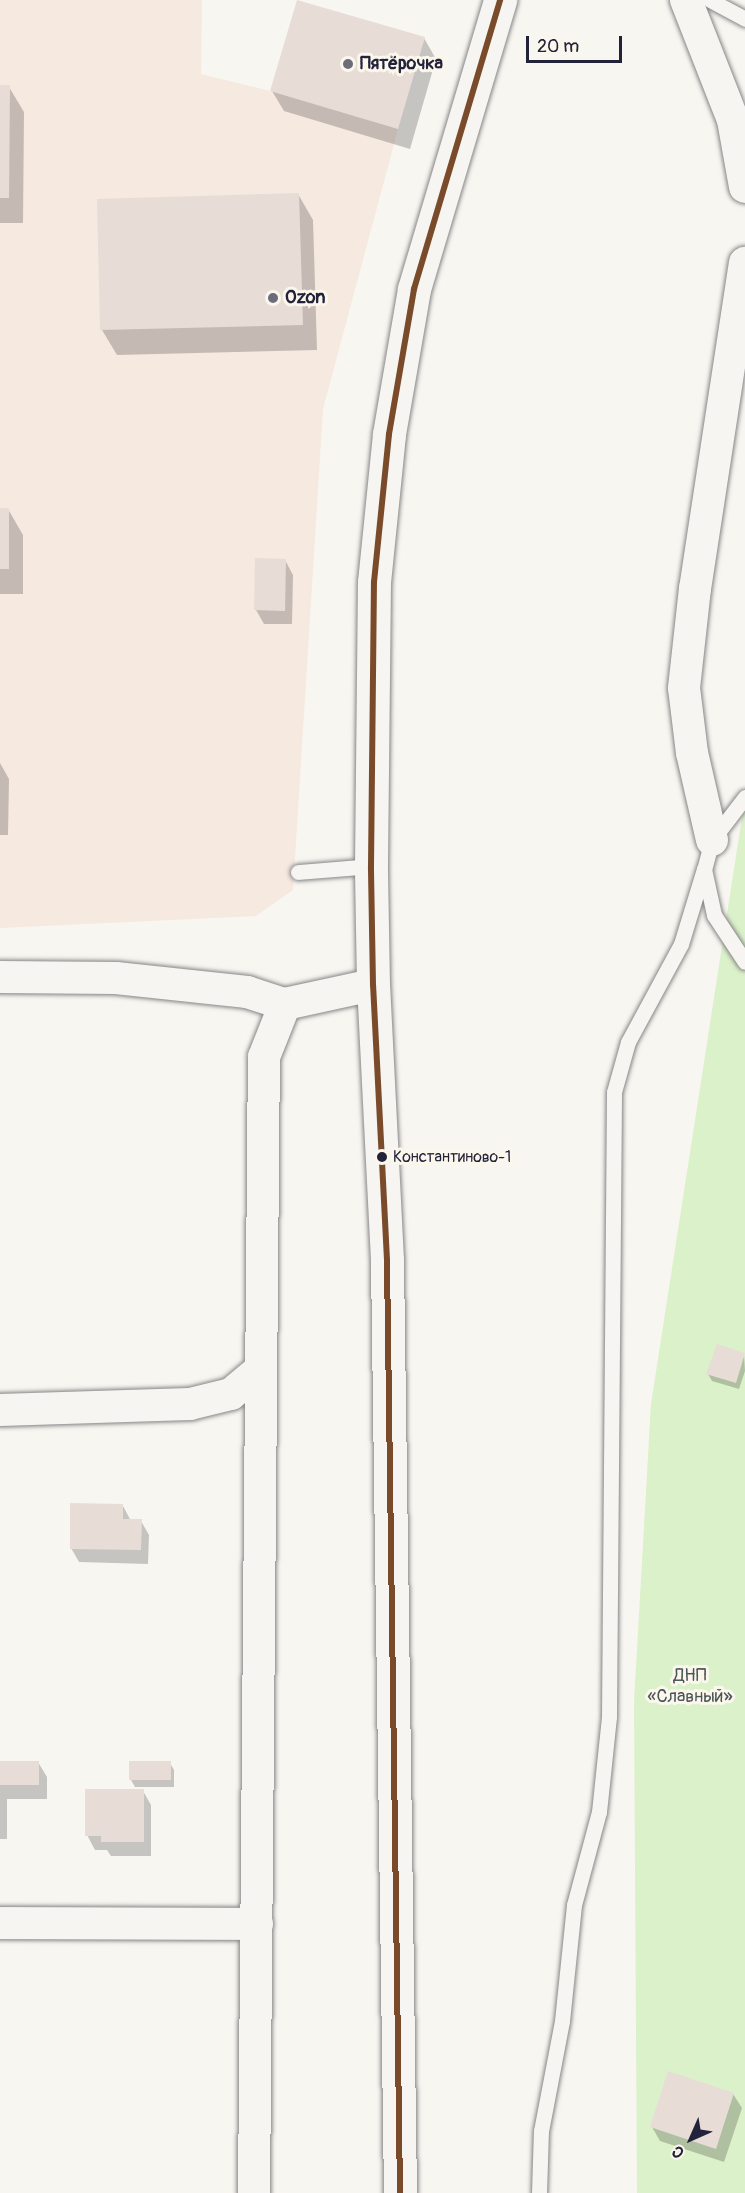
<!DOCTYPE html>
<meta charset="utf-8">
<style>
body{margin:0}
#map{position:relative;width:745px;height:2193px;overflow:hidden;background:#f8f6f0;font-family:Pangolin,sans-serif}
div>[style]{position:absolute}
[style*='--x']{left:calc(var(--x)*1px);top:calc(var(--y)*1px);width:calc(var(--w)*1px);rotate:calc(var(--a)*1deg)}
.built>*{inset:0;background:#f5e9e0}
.green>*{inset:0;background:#daf1c9}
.shadow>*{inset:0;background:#0003}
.building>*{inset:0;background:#e8dcd7}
.roads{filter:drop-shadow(0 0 2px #878688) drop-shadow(0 0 2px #878688)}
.service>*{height:15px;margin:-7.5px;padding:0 7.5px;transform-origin:7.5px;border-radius:7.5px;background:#f6f5f1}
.minor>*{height:32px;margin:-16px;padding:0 16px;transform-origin:16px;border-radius:16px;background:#f6f5f1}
.tertiary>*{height:33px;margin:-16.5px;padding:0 16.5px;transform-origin:16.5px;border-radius:16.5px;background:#f6f5f1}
.bus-1>*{height:6px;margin:-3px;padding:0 3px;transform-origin:3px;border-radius:3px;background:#7a4b2a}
.dots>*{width:16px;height:16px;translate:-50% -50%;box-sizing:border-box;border:3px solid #fbf7ec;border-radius:50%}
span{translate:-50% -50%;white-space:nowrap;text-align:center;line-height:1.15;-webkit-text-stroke:6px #fbf7ec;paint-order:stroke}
.bus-label{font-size:16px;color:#22223b}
.left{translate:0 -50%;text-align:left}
.poi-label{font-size:18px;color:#22223b;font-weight:700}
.park-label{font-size:18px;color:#4a5556}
.north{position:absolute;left:661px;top:2109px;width:60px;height:60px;-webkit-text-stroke:4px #fbf7ec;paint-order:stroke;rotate:225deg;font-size:16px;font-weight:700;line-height:24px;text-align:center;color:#22223b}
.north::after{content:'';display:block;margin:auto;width:21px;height:27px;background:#22223b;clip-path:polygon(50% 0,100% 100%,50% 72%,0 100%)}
.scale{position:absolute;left:526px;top:36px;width:96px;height:27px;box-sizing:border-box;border:3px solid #22223b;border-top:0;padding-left:8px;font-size:18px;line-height:21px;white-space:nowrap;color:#22223b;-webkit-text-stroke:4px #fbf7ec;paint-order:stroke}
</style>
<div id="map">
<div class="built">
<i style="clip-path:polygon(0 0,202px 0,201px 74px,270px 91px,398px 129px,323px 409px,293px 890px,256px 916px,0 928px)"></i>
</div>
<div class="green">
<i style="clip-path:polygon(745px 798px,745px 2193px,637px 2193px,634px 1702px,651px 1404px)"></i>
</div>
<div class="shadow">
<i style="clip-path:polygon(424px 38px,436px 59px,410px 149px,284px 111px,272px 91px)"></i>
<i style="clip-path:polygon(0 87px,9px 87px,24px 112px,23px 223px,0 223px)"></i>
<i style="clip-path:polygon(298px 194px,313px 220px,317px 350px,117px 355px,102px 330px)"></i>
<i style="clip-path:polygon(0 509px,8px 509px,23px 535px,23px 594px,0 594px)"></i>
<i style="clip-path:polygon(285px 560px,293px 575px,292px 624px,264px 624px,256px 610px)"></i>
<i style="clip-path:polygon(0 763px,9px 779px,8px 835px,0 835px)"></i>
<i style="clip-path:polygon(744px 1355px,745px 1371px,739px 1389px,712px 1381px,708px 1374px)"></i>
<i style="clip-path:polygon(123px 1506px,131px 1521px,141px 1521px,149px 1535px,148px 1564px,79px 1562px,71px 1548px)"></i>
<i style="clip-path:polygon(0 1762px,38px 1762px,47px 1777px,47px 1799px,7px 1799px,7px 1839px,0 1839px)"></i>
<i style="clip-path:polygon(170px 1763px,174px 1770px,174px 1787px,135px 1787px,131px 1780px)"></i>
<i style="clip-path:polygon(143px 1791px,151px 1805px,151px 1856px,111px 1856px,107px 1850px,95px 1850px,87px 1835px)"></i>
<i style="clip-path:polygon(733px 2094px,742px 2108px,724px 2162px,660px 2141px,652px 2127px)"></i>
</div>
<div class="building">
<i style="clip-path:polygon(297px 0,425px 37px,398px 129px,270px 91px)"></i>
<i style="clip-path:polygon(0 85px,10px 85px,9px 198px,0 198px)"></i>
<i style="clip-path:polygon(299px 193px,303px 325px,100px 330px,97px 199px)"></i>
<i style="clip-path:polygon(0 508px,9px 508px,9px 569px,0 569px)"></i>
<i style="clip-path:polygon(255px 558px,286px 559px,285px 611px,254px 610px)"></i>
<i style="clip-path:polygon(717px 1344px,745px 1353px,736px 1383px,706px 1374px)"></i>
<i style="clip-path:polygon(70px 1503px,123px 1504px,123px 1519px,142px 1519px,141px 1550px,70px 1549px)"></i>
<i style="clip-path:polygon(0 1761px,39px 1761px,39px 1785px,0 1785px)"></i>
<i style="clip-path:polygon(129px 1761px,171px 1761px,171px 1780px,129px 1780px)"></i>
<i style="clip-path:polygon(85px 1789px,144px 1789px,144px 1842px,101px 1842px,101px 1836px,85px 1836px)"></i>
<i style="clip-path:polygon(668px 2071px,734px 2093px,716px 2149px,650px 2127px)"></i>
</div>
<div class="roads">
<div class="service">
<i style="--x:710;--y:0;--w:40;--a:28"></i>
<i style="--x:745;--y:797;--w:54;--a:127.5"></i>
<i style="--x:712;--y:840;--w:30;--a:105"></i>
<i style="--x:704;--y:869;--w:47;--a:77.7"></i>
<i style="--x:714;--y:915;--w:56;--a:56.6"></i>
<i style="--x:298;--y:872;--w:73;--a:-4.7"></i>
<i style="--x:539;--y:2193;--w:62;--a:-88.2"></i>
<i style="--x:541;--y:2131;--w:112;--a:-79.2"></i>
<i style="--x:562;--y:2021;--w:117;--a:-84.1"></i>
<i style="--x:574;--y:1905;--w:96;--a:-75"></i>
<i style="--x:599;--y:1812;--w:96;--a:-84"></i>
<i style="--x:609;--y:1717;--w:625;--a:-89.54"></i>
<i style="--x:614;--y:1092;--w:52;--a:-74.4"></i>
<i style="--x:628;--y:1042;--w:111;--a:-61.6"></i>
<i style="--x:681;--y:944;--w:78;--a:-73"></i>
</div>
<div class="minor">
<i style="--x:686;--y:0;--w:129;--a:68.6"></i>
<i style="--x:733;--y:120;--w:68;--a:79.8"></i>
<i style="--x:712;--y:840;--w:89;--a:-102.9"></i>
<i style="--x:692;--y:753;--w:65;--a:-97"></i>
<i style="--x:684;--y:688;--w:100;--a:-83.7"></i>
<i style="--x:695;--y:589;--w:330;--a:-81.3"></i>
<i style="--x:0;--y:977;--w:116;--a:0.5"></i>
<i style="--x:116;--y:978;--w:132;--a:6.1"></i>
<i style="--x:247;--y:992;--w:40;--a:18"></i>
<i style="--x:285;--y:1004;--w:90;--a:-12.2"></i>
<i style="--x:0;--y:1410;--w:190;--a:-1.8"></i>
<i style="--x:190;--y:1404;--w:42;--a:-13.7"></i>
<i style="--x:231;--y:1394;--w:39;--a:-40"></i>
<i style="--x:0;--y:1923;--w:257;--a:0.2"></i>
<i style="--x:254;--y:2193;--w:1136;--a:-89.5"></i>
<i style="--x:264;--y:1057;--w:57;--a:-68.4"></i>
</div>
<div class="tertiary">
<i style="--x:400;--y:2193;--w:933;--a:-90.8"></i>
<i style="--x:387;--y:1260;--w:275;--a:-92.9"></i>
<i style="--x:373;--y:985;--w:119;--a:-91"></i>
<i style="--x:371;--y:866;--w:284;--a:-89.4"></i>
<i style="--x:374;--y:582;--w:149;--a:-84.2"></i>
<i style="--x:389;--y:434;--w:147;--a:-80.2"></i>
<i style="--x:414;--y:289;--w:302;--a:-73.4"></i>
</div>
</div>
<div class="bus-1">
<i style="--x:400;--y:2193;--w:933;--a:-90.8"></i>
<i style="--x:387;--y:1260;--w:275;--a:-92.9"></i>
<i style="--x:373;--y:985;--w:119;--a:-91"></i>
<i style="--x:371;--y:866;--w:284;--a:-89.4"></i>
<i style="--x:374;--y:582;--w:149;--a:-84.2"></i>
<i style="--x:389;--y:434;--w:147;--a:-80.2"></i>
<i style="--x:414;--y:289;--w:302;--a:-73.4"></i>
</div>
<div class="dots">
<i style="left:348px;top:64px;background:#6d6c7a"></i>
<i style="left:273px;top:298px;background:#6d6c7a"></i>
<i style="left:382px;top:1157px;background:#22223b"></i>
</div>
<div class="bus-label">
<span class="left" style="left:393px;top:1157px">Константиново-1</span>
</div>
<div class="poi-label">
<span class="left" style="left:360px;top:64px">Пятёрочка</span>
<span class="left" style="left:285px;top:298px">Ozon</span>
</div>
<div class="park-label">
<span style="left:690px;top:1687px">ДНП<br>«Славный»</span>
</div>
<div class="north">С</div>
<div class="scale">20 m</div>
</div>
